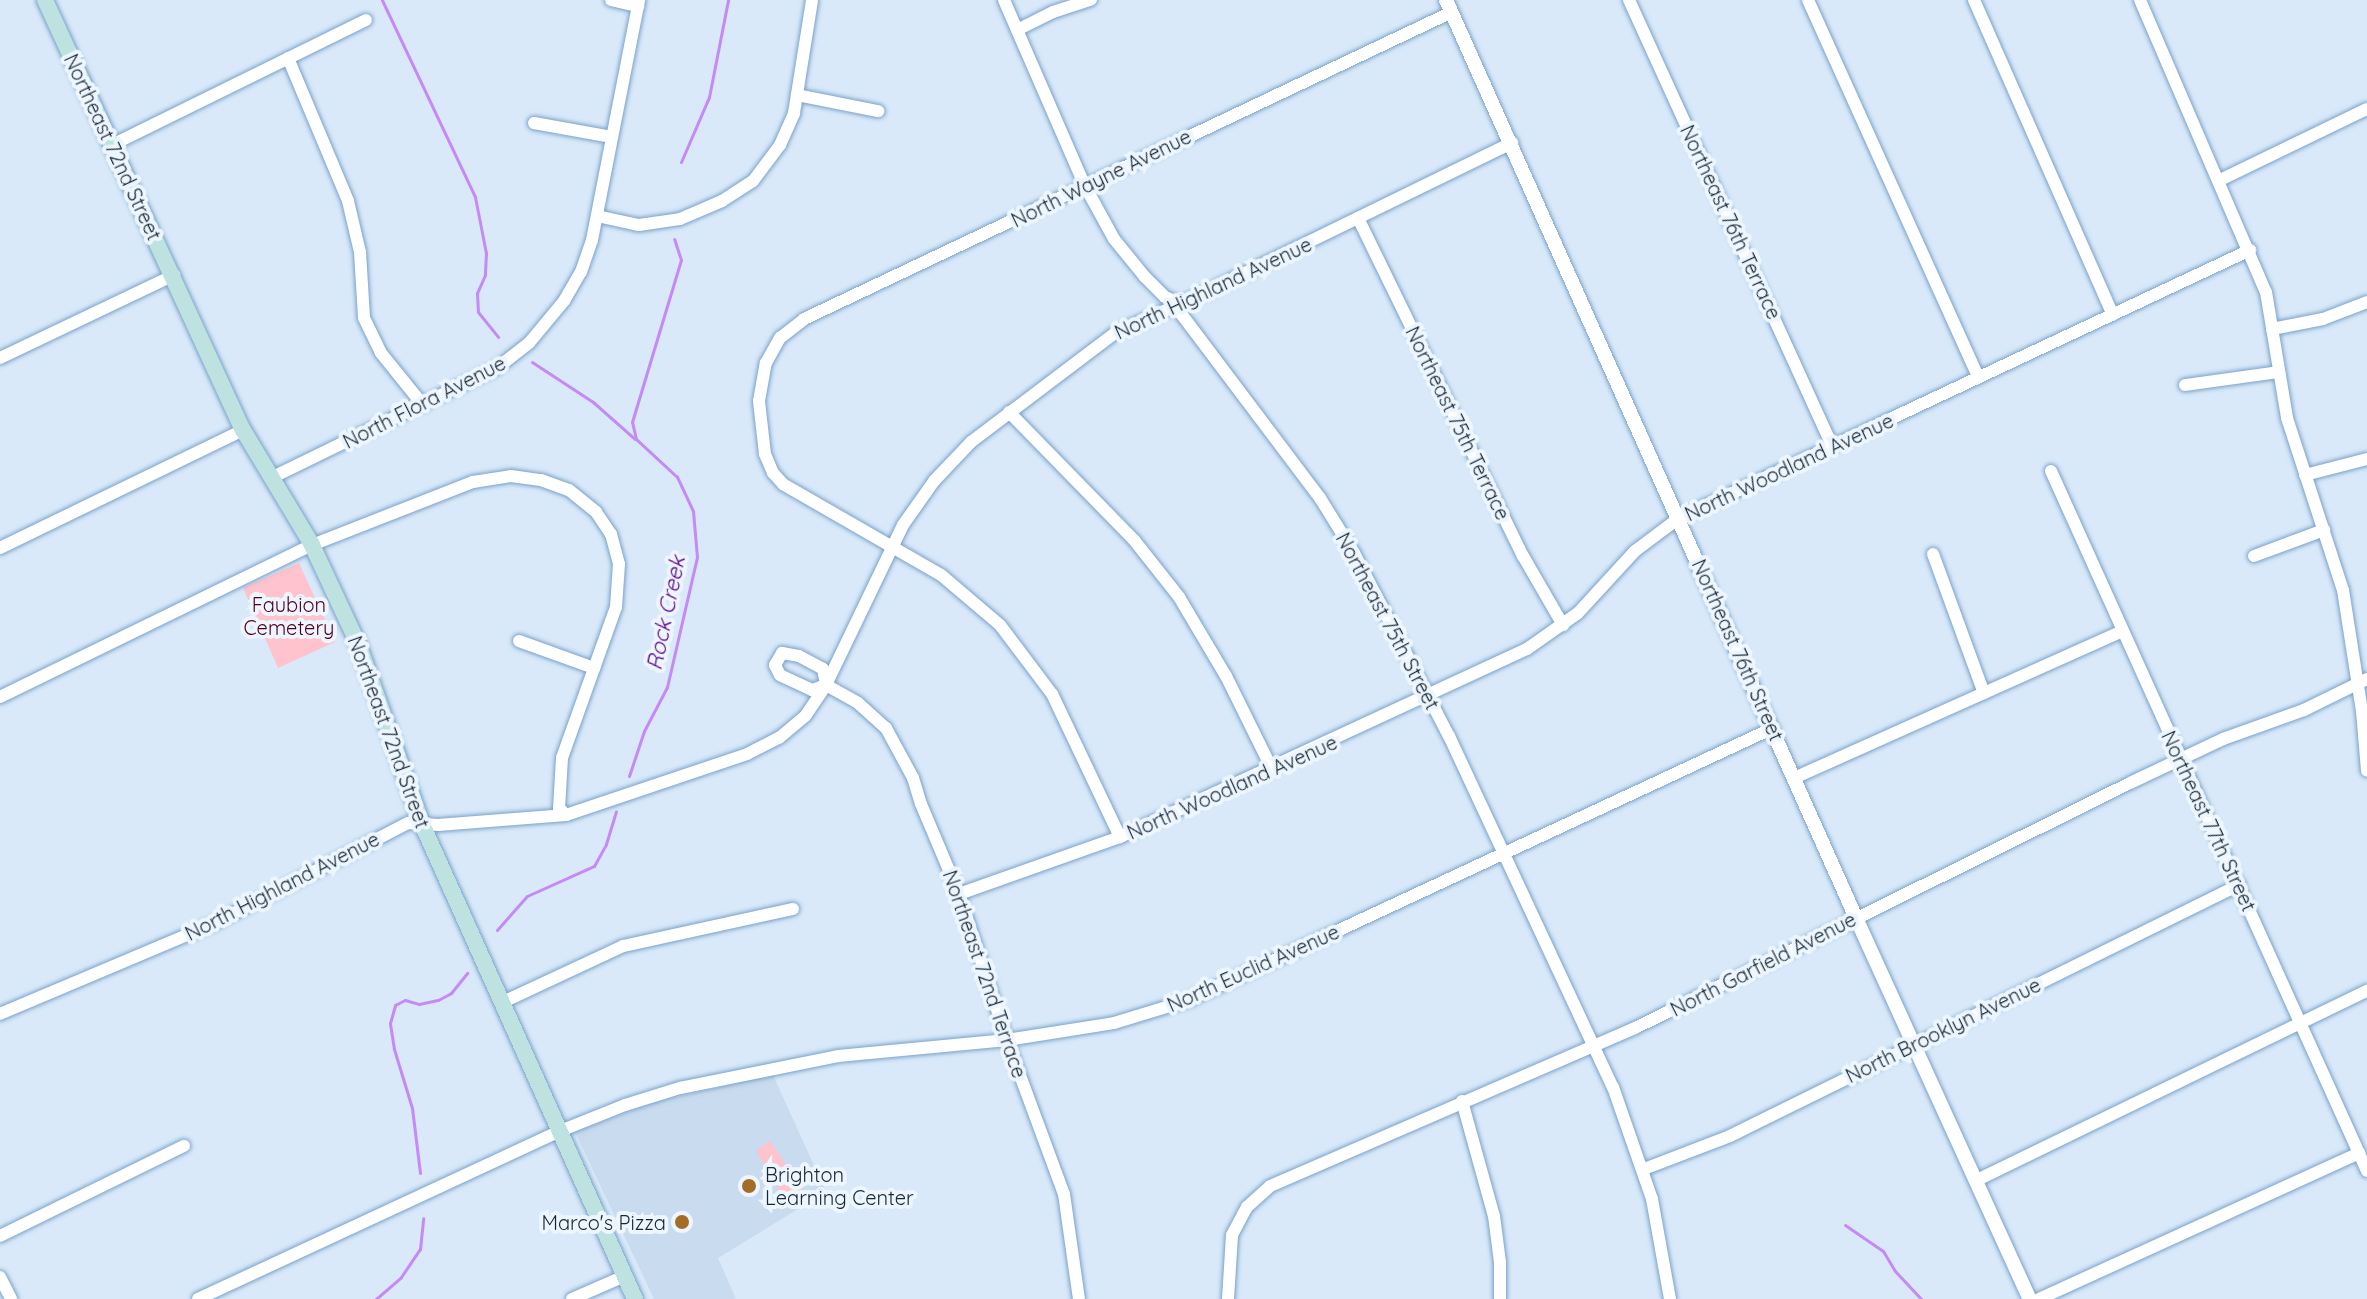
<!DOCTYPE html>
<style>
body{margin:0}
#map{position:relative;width:2367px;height:1299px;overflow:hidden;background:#d9e9fa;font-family:Quicksand,sans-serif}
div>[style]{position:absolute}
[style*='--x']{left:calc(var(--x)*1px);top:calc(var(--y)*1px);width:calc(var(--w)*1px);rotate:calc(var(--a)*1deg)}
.built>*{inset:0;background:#c9dbee}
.green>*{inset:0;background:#fec3cc}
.stream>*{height:3px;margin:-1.5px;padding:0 1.5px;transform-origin:1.5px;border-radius:1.5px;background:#c58af5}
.roads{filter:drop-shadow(0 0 2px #7aa2c9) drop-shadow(0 0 2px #7aa2c9)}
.minor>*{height:12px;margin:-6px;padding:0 6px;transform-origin:6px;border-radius:6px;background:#fff}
.tertiary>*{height:14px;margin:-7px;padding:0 7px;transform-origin:7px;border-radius:7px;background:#fff}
.secondary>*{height:16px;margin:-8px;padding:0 8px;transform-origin:8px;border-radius:8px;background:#bde2e0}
.dots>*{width:22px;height:22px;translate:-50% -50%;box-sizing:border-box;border:4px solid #edf6fe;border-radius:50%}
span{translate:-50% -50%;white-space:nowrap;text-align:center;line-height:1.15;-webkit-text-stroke:8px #edf6fe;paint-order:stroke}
.street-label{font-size:20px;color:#172736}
.park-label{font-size:20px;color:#52001d}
.poi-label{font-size:20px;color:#172736}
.left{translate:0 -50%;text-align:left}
.right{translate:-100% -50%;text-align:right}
.water-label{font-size:22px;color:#620a8f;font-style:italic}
</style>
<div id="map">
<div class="built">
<i style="clip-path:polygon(773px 1075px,826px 1192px,718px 1258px,736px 1299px,654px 1299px,575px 1132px,656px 1102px)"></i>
</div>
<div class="green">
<i style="clip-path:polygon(299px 563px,335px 642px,278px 668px,243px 588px)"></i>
<i style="clip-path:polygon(770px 1141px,803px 1191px,787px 1204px,756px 1151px)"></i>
</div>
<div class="stream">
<i style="--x:382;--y:0;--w:218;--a:64.7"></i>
<i style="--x:475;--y:197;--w:57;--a:78.9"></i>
<i style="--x:486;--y:253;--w:22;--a:93"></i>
<i style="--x:485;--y:275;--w:20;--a:114"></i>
<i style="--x:477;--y:293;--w:19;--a:87"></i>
<i style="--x:478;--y:312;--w:32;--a:51"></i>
<i style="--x:681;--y:162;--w:71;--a:-66.7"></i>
<i style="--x:709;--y:97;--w:99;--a:-78.9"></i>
<i style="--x:532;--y:362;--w:73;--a:33.3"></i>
<i style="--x:593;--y:402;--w:56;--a:41.4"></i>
<i style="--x:629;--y:776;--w:47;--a:-71.6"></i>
<i style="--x:644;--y:731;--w:50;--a:-62.4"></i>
<i style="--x:667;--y:687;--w:133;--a:-77"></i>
<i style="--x:697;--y:557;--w:46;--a:-95"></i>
<i style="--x:693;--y:511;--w:38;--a:-115"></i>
<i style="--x:677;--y:477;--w:56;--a:-137.2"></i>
<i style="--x:636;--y:439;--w:17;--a:-103"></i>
<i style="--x:632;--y:422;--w:169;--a:-73.2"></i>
<i style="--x:681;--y:260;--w:22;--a:-108"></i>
<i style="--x:497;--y:930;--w:45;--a:-48.6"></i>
<i style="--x:527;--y:896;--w:73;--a:-24.1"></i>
<i style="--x:594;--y:866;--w:25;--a:-61"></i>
<i style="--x:606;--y:844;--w:34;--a:-73"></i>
<i style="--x:420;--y:1173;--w:65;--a:-97"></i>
<i style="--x:412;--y:1108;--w:62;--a:-107"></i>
<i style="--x:394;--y:1049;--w:26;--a:-99"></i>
<i style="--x:390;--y:1023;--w:19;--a:-74"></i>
<i style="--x:395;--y:1005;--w:11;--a:-27"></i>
<i style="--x:405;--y:1000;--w:15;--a:16"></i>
<i style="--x:419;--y:1004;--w:19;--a:-12"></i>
<i style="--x:438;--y:1000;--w:15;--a:-28"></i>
<i style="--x:451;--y:993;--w:26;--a:-51"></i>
<i style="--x:1845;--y:1225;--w:46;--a:34.4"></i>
<i style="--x:1883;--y:1251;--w:23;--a:59"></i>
<i style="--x:1895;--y:1271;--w:38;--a:47"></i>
<i style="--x:376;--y:1299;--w:33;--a:-41"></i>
<i style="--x:401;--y:1277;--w:34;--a:-56"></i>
<i style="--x:420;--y:1249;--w:31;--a:-84"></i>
</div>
<div class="roads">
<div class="minor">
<i style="--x:611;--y:0;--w:28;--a:13"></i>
<i style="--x:1004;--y:0;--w:203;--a:66.5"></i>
<i style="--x:1085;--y:186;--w:60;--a:61.3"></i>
<i style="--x:1114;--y:239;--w:49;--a:50.8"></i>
<i style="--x:1145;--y:277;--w:28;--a:45"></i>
<i style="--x:1165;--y:297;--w:14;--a:21"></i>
<i style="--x:1178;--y:302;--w:14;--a:73"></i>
<i style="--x:1182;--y:315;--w:229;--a:53"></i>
<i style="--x:1320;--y:498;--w:65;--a:58.3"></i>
<i style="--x:1354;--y:553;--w:206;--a:62.6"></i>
<i style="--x:1449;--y:736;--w:387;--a:65"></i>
<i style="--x:1613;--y:1087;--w:119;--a:70.8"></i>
<i style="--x:1652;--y:1199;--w:102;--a:79.8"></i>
<i style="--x:1629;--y:0;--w:489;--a:65.5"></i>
<i style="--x:1808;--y:0;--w:414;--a:65.7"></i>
<i style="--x:1974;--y:0;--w:344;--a:66.2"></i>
<i style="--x:2140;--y:0;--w:318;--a:66.7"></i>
<i style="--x:2266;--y:292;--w:128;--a:80.5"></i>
<i style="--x:2287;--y:418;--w:181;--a:72"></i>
<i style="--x:2343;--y:590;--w:122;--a:81.1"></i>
<i style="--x:2362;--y:711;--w:60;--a:85.2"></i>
<i style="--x:1017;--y:30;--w:40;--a:-26.6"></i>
<i style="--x:1053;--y:12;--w:40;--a:-18"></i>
<i style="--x:288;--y:58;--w:155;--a:67.2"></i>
<i style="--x:348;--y:201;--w:52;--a:76.8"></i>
<i style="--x:360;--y:252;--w:66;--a:86.5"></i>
<i style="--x:364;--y:318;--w:39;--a:64"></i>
<i style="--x:381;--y:353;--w:67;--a:51.1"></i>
<i style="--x:797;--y:95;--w:83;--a:11.2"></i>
<i style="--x:534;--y:123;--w:79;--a:10.2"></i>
<i style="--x:112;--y:145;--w:283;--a:-26.2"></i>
<i style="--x:2220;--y:180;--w:163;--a:-25.8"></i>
<i style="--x:597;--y:216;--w:43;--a:12.1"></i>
<i style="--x:639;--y:225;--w:41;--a:-8.3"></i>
<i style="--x:680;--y:219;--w:46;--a:-23.2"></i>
<i style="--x:722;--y:201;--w:37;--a:-33"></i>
<i style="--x:753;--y:181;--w:45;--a:-53.1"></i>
<i style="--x:780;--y:145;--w:35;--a:-66"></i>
<i style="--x:794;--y:113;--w:114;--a:-80.9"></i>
<i style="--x:1358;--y:218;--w:376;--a:64"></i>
<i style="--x:1523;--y:556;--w:80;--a:59.9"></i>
<i style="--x:2272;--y:329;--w:52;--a:-11.1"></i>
<i style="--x:2323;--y:319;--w:47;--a:-21.1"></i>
<i style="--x:0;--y:358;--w:193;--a:-25.5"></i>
<i style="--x:2185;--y:385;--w:95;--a:-7.9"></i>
<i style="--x:1009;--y:412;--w:179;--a:45.7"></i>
<i style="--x:1134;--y:540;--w:73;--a:51.7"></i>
<i style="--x:1179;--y:597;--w:92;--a:59.3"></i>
<i style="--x:1226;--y:676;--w:104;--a:63.7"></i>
<i style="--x:2051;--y:471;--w:768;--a:65.7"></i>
<i style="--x:2305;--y:475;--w:64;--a:-14.5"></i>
<i style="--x:271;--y:478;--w:251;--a:-26"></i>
<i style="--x:497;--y:368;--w:41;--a:-38"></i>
<i style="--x:529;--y:343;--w:55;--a:-50.2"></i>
<i style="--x:564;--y:301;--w:34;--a:-60"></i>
<i style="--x:581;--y:272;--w:34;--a:-71"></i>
<i style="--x:592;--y:240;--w:245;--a:-78.9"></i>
<i style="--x:0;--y:548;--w:270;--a:-25.9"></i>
<i style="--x:1933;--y:554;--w:148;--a:69.9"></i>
<i style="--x:2254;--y:556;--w:75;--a:-20.4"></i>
<i style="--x:519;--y:641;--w:80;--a:19.8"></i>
<i style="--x:782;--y:653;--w:17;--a:10"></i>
<i style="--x:799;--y:656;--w:27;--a:28"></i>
<i style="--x:823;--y:669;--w:16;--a:79"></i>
<i style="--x:826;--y:685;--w:15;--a:160"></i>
<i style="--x:812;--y:690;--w:35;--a:-155"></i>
<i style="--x:780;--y:675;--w:11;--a:-117"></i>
<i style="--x:775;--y:665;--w:14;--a:-60"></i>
<i style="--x:826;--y:685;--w:37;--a:29"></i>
<i style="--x:858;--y:703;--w:38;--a:42"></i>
<i style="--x:886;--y:728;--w:57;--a:61.6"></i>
<i style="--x:913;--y:778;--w:27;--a:73"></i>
<i style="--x:921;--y:804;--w:98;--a:67.1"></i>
<i style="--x:959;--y:894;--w:154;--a:71.8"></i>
<i style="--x:1007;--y:1040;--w:164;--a:69.7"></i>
<i style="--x:1064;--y:1194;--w:106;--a:81.9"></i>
<i style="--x:0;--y:697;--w:347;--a:-26"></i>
<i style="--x:312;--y:545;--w:173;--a:-21.4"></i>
<i style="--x:473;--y:482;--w:38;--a:-9"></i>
<i style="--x:511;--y:476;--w:30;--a:8"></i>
<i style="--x:541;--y:480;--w:30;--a:20"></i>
<i style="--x:569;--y:490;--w:35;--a:39"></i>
<i style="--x:596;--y:512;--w:27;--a:56"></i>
<i style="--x:611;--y:534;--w:31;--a:75"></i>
<i style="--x:619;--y:564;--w:43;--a:94"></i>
<i style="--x:616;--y:607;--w:160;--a:109.7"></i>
<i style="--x:562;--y:758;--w:50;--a:93.4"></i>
<i style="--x:559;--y:808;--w:10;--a:45"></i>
<i style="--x:1794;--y:778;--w:360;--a:-24.1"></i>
<i style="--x:1120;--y:837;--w:158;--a:-115.4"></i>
<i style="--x:1052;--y:694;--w:86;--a:-127"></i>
<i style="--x:1000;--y:625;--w:77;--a:-139.7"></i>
<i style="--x:941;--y:575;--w:182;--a:-150.1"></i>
<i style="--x:783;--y:484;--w:15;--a:-132"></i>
<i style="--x:773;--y:473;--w:21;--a:-113"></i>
<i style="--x:765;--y:454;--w:53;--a:-96.5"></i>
<i style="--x:759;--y:401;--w:39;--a:-80"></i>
<i style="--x:766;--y:363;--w:29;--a:-61"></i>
<i style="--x:780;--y:338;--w:31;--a:-38"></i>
<i style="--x:804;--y:319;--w:717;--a:-25.35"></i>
<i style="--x:959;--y:894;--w:171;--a:-19.5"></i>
<i style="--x:1120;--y:837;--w:448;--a:-24.8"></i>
<i style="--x:1527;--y:649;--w:62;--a:-35.2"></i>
<i style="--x:1578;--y:613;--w:84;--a:-47.4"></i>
<i style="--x:1635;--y:551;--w:55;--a:-36.9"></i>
<i style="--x:1679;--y:518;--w:631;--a:-25.14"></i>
<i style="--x:501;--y:1003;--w:135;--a:-25"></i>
<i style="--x:623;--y:946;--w:174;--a:-12.3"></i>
<i style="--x:0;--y:1014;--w:233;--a:-22.9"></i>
<i style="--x:215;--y:923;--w:217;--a:-27.4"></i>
<i style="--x:408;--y:823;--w:30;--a:4"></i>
<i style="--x:438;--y:825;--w:128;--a:-4.5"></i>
<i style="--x:566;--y:815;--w:191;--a:-18.6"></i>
<i style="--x:747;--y:754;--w:36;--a:-27"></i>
<i style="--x:779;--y:738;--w:35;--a:-40"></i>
<i style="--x:806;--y:715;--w:36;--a:-56"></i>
<i style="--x:826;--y:685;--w:178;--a:-64.3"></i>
<i style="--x:903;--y:525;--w:54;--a:-54.8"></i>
<i style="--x:934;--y:481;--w:54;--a:-46.5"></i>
<i style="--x:971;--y:442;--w:181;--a:-37.1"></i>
<i style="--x:1115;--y:333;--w:98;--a:-24.2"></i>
<i style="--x:1204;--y:293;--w:343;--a:-26"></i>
<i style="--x:1462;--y:1101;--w:119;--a:74.5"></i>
<i style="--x:1494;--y:1216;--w:46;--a:82.6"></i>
<i style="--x:1500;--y:1262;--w:37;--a:90"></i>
<i style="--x:1644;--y:1169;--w:92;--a:-21"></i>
<i style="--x:1730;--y:1136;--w:568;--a:-26.25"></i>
<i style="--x:1975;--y:1181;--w:436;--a:-25.9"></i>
<i style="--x:0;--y:1236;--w:205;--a:-26.1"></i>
<i style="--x:0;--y:1277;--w:25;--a:63"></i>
<i style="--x:198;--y:1299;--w:399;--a:-24.9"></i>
<i style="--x:560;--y:1131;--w:70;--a:-21.8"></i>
<i style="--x:625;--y:1105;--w:58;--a:-17.2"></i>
<i style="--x:680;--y:1088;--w:161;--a:-11.4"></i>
<i style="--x:838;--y:1056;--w:170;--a:-5.4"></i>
<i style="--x:1007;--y:1040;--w:108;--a:-9"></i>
<i style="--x:1114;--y:1023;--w:78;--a:-17"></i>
<i style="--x:1189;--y:1000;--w:644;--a:-24.97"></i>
<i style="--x:572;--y:1299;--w:58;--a:-23.5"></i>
<i style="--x:1228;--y:1299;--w:64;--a:-86.4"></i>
<i style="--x:1232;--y:1235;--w:32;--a:-62"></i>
<i style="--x:1247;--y:1207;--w:31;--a:-42"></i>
<i style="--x:1270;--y:1186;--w:398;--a:-23.4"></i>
<i style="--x:1635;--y:1028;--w:552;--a:-26.33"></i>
<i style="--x:2130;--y:783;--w:103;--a:-25.3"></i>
<i style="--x:2223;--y:739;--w:86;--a:-19.7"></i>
<i style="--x:2304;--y:710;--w:70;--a:-26.2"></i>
<i style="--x:2039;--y:1299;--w:352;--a:-24.5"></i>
</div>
<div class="tertiary">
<i style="--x:1446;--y:0;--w:1005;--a:65.93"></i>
<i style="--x:1856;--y:918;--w:419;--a:65.5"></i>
</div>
<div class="secondary">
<i style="--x:45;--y:0;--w:473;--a:65.3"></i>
<i style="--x:243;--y:430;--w:134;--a:59"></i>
<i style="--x:312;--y:545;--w:111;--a:65"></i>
<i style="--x:359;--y:646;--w:189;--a:70.5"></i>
<i style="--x:422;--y:824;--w:521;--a:65.85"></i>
</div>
</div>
<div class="dots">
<i style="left:749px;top:1186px;background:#a36d28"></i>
<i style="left:682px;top:1222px;background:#a36d28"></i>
</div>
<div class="street-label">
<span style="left:113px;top:147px;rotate:65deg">Northeast 72nd Street</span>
<span style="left:1101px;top:178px;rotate:-26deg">North Wayne Avenue</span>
<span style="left:1731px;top:222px;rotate:65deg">Northeast 76th Terrace</span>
<span style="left:1213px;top:288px;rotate:-25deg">North Highland Avenue</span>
<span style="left:424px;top:402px;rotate:-27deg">North Flora Avenue</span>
<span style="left:1458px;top:423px;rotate:64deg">Northeast 75th Terrace</span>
<span style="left:1789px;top:467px;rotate:-25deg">North Woodland Avenue</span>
<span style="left:1388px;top:621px;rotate:62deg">Northeast 75th Street</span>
<span style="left:1738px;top:650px;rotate:66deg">Northeast 76th Street</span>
<span style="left:389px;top:732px;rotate:70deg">Northeast 72nd Street</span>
<span style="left:1232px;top:787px;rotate:-24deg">North Woodland Avenue</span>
<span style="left:2209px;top:821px;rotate:65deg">Northeast 77th Street</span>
<span style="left:282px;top:886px;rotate:-27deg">North Highland Avenue</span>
<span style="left:1763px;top:964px;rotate:-27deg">North Garfield Avenue</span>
<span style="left:1253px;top:968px;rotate:-24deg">North Euclid Avenue</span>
<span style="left:985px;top:974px;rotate:71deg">Northeast 72nd Terrace</span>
<span style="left:1943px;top:1030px;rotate:-26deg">North Brooklyn Avenue</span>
</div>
<div class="park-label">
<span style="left:289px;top:616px">Faubion<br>Cemetery</span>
</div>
<div class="poi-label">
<span class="left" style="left:765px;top:1186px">Brighton<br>Learning Center</span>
<span class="right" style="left:666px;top:1222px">Marco's Pizza</span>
</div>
<div class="water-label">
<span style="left:666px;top:613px;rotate:-78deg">Rock Creek</span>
</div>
</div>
